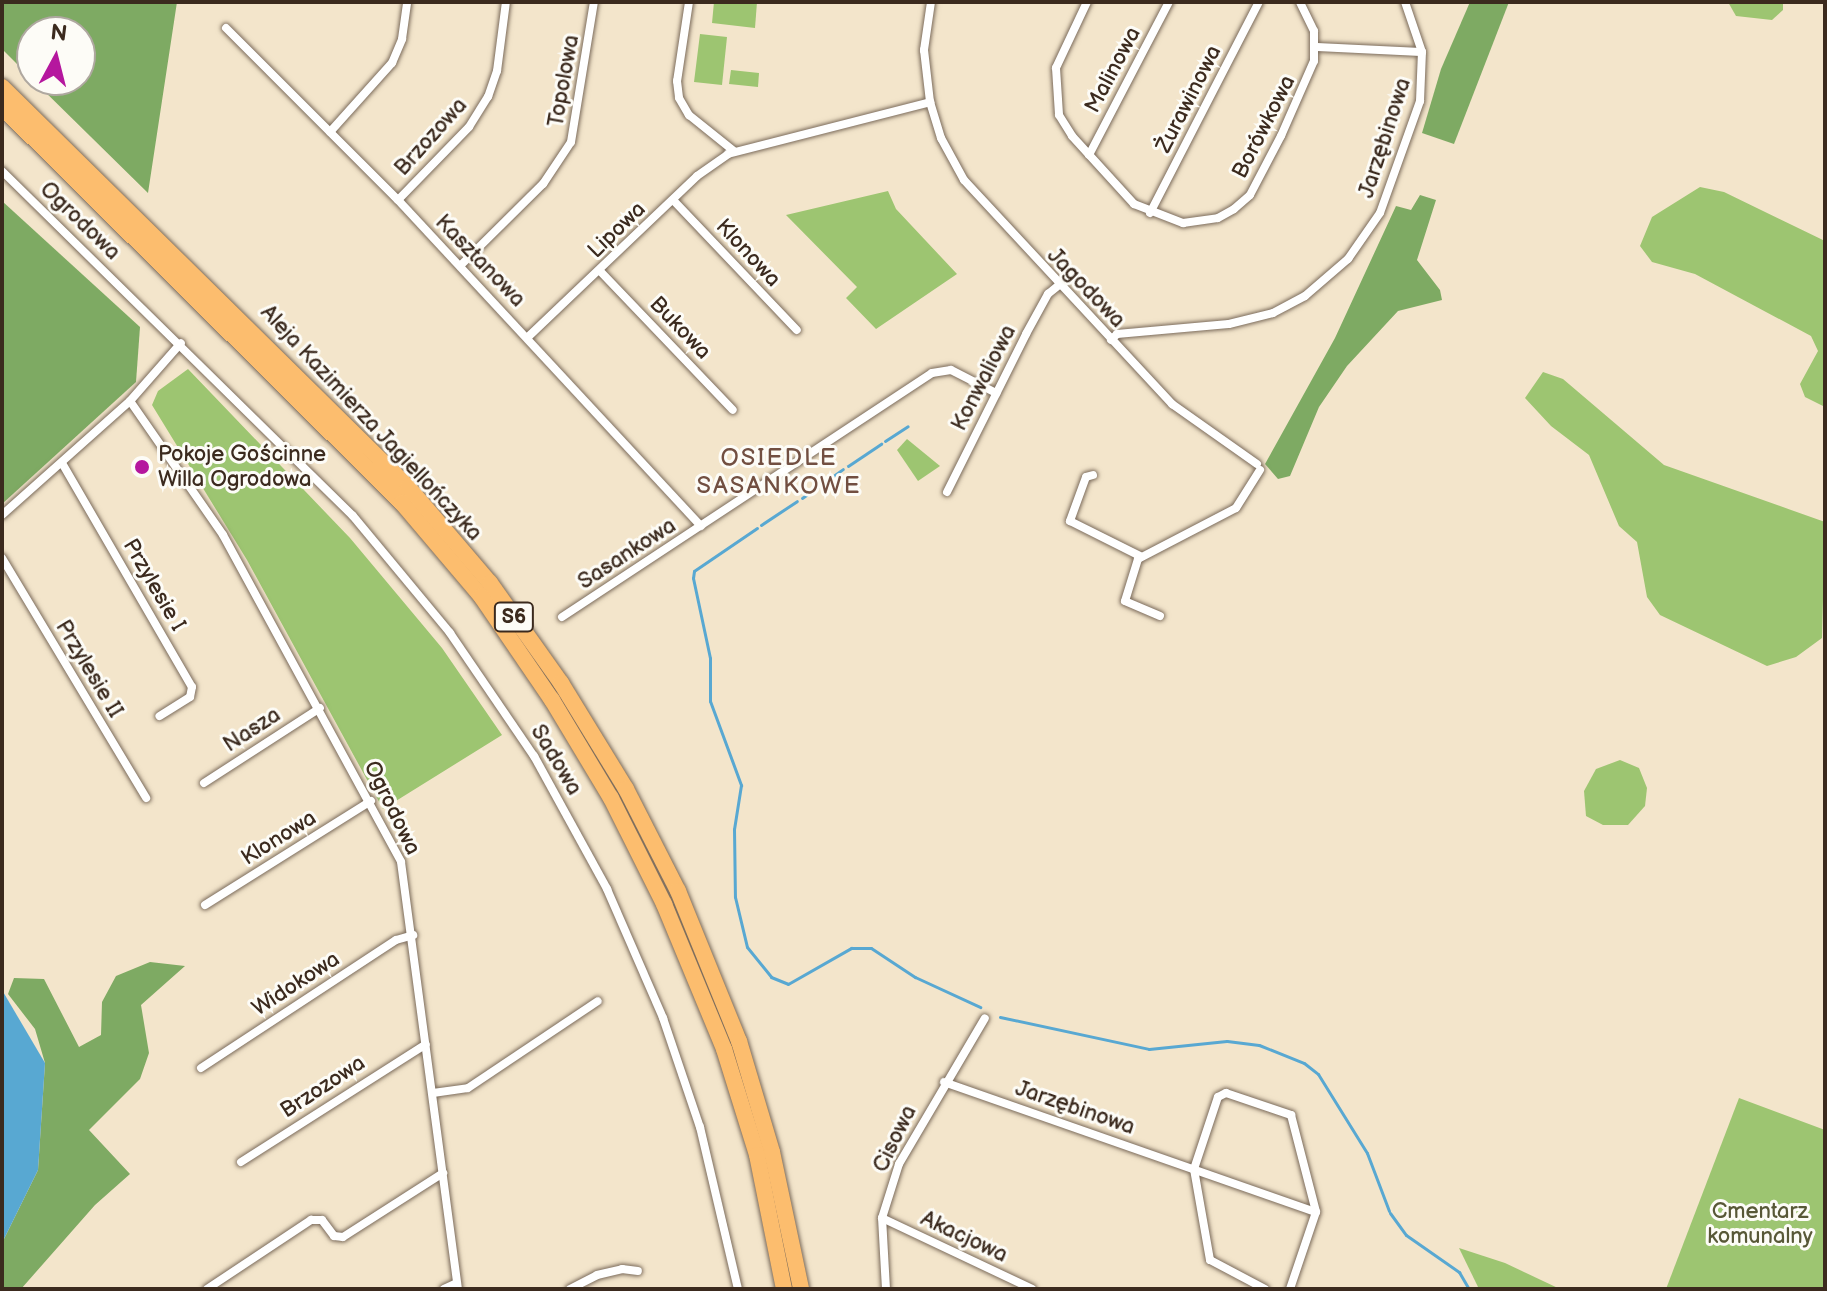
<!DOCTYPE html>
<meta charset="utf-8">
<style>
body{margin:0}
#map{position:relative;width:1827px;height:1291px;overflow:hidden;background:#f3e5cb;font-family:"Balsamiq Sans",sans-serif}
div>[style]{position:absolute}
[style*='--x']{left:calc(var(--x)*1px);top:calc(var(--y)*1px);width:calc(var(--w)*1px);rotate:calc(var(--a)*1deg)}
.green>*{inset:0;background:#9dc571}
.forest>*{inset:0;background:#7eaa63}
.water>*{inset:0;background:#58a8d2}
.stream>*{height:3px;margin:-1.5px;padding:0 1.5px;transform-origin:1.5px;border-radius:1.5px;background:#58a8d2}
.roads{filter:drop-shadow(0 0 2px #7b6b5b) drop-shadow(0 0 2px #7b6b5b)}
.minor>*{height:8px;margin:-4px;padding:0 4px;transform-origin:4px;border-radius:4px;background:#fff}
.motorway>*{height:16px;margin:-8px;padding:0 8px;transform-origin:8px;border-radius:8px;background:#fcbd6e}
.dots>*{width:22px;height:22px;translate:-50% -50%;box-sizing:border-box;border:4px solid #fdfcf7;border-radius:50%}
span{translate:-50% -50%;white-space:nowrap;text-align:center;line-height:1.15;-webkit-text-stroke:6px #fdfcf7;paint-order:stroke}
.shield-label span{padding:2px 6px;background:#fdfcf7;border:2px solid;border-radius:6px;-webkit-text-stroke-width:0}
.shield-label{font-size:20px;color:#3b2a1e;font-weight:700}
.street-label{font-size:22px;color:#3b2a1e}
.poi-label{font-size:22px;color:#3b2a1e}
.left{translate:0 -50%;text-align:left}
.park-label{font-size:22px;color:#585837}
.neighbourhood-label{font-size:24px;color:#724f41;letter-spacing:2px}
.frame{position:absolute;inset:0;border:4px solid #3b2a1e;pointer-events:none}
.north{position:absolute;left:16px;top:16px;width:80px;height:80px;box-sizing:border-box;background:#fdfcf7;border:2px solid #afa8a0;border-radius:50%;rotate:7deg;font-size:22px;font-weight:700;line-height:32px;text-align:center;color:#3b2a1e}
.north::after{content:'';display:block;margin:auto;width:28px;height:36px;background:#b5179e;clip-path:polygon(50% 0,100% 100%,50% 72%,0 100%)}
</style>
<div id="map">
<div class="green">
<i style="clip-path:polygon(714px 2px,757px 2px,755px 28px,712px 23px)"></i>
<i style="clip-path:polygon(1728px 2px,1783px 2px,1783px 10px,1772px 20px,1736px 16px)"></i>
<i style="clip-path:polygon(700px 34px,727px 37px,722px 85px,694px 82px)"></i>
<i style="clip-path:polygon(731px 70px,759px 73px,758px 87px,729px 84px)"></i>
<i style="clip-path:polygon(1700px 187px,1724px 192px,1825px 241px,1825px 407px,1805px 397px,1800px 384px,1818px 351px,1811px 336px,1695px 274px,1652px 262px,1640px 246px,1652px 217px)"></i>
<i style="clip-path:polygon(888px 191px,896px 209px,957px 274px,876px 329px,846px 298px,857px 287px,786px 215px)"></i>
<i style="clip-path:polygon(188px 369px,350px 538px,442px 648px,502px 735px,383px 809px,247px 560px,152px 405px,158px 391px)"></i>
<i style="clip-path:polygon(1543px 372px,1563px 379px,1664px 465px,1825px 522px,1822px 638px,1796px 657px,1767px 666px,1660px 615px,1647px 597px,1637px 542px,1619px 526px,1589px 455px,1551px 426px,1525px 398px)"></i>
<i style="clip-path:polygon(907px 439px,940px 466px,918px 481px,897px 450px)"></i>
<i style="clip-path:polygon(1620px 760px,1639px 768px,1647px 788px,1645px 806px,1628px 825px,1603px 825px,1586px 816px,1584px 791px,1596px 769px)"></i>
<i style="clip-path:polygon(1739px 1098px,1825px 1130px,1825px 1289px,1666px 1289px)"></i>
<i style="clip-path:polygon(1459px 1248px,1505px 1263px,1560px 1289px,1479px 1289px)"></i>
</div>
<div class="forest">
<i style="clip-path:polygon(2px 2px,177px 2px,148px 193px,33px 80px,80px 80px,80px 32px,32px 32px,32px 79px,2px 49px)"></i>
<i style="clip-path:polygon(1470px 2px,1509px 2px,1454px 144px,1422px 133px,1441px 69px)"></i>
<i style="clip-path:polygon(1420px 195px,1436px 200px,1417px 260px,1440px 290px,1442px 300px,1398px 311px,1347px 366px,1319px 407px,1290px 476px,1278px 479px,1265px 464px,1335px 338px,1396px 206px,1411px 210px)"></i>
<i style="clip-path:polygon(2px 201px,140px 327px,136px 382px,2px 504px)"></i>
<i style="clip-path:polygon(150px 962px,185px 966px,141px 1005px,149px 1053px,140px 1079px,89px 1130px,130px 1174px,95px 1205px,21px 1289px,2px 1289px,2px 1243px,38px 1170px,45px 1063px,35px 1029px,8px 994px,14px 978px,44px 979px,79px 1047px,101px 1035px,102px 1002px,116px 976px)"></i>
</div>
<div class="water">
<i style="clip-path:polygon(2px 990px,45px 1063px,38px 1170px,2px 1243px)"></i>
</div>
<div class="stream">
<i style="--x:885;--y:441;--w:27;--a:-33"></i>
<i style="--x:848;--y:466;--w:40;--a:-34"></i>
<i style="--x:802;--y:498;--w:50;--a:-35.3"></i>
<i style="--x:761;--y:525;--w:43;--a:-33.7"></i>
<i style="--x:757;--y:528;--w:76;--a:145.7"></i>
<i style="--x:694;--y:571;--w:7;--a:98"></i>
<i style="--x:693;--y:578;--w:82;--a:78"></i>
<i style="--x:710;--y:658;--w:43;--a:90"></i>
<i style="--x:710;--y:701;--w:90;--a:69.7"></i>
<i style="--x:741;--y:785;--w:45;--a:99"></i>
<i style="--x:734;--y:829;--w:68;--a:89.2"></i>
<i style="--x:735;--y:897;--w:51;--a:76.5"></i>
<i style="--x:747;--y:947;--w:38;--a:51"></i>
<i style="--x:771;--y:977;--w:18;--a:22"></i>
<i style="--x:788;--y:984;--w:73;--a:-29.7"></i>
<i style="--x:851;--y:948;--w:20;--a:0"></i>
<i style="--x:871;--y:948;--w:53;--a:33.4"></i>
<i style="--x:915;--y:977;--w:72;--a:24.8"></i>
<i style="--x:1000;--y:1017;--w:152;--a:12.1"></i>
<i style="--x:1149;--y:1049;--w:78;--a:-5.9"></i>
<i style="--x:1227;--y:1041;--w:32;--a:7"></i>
<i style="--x:1259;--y:1045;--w:48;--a:21.8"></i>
<i style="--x:1304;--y:1063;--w:18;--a:38"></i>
<i style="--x:1318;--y:1074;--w:93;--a:58.2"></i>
<i style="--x:1367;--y:1153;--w:62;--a:69.2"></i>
<i style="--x:1390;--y:1213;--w:27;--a:54"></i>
<i style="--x:1406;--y:1235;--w:65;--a:34.9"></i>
<i style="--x:1459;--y:1272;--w:20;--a:60"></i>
</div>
<div class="roads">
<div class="minor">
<i style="--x:689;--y:2;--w:80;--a:98.6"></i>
<i style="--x:677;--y:81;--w:17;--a:83"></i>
<i style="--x:679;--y:98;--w:20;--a:60"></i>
<i style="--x:689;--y:115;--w:58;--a:38.7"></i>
<i style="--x:931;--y:2;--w:49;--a:98.3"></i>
<i style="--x:924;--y:50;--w:52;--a:83.4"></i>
<i style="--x:930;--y:102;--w:38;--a:73"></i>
<i style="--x:941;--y:138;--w:48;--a:61.3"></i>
<i style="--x:964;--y:180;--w:306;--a:47.1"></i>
<i style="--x:1172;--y:404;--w:104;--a:35.2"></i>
<i style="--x:1087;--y:2;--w:73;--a:115.2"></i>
<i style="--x:1056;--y:68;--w:47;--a:86.3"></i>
<i style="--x:1059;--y:115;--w:25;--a:58"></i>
<i style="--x:1072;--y:136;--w:92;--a:47.6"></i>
<i style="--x:1134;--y:204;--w:53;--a:21.2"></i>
<i style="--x:1183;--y:223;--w:35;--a:-8"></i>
<i style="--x:1218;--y:218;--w:18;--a:-29"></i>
<i style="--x:1234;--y:209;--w:21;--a:-41"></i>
<i style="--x:1250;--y:195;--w:67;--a:-62.3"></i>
<i style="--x:1281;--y:136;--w:82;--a:-66.3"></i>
<i style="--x:1314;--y:61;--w:30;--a:-90"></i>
<i style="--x:1314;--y:31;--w:32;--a:-116"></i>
<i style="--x:226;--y:28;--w:243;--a:45"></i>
<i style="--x:398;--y:200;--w:445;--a:47.1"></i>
<i style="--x:1316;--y:47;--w:106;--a:2.7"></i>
<i style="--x:330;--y:132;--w:93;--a:-48.1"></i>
<i style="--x:392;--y:63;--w:26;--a:-67"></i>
<i style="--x:402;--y:39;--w:37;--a:-82"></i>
<i style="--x:1089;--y:155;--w:173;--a:-62.4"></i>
<i style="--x:2;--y:171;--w:492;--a:44.5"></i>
<i style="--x:353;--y:516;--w:152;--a:50.3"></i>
<i style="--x:450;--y:633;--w:149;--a:55.7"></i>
<i style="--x:534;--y:756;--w:152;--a:61.2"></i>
<i style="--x:607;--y:889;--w:141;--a:66.5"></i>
<i style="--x:663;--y:1018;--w:115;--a:71.3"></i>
<i style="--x:700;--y:1127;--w:166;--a:76.8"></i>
<i style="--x:398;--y:200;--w:102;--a:-45.8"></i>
<i style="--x:469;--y:127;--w:36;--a:-58"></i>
<i style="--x:488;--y:97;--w:28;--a:-71"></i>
<i style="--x:497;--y:71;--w:70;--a:-82.6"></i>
<i style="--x:674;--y:201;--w:178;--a:46.4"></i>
<i style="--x:1150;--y:213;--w:237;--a:-62.7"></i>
<i style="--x:460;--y:266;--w:117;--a:-44.7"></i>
<i style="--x:543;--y:184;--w:50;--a:-56.3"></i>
<i style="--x:571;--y:142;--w:142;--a:-80.7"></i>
<i style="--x:600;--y:271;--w:192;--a:46.3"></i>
<i style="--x:528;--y:337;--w:233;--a:-43.6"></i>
<i style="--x:697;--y:176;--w:38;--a:-35"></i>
<i style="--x:728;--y:154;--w:209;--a:-14.4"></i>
<i style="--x:1111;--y:340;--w:8;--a:-45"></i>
<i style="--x:1117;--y:334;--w:112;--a:-5.1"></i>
<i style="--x:1229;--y:324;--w:45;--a:-14"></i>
<i style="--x:1273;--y:313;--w:36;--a:-28"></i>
<i style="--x:1305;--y:296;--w:57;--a:-40.7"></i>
<i style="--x:1348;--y:259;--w:56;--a:-55.2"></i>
<i style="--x:1380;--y:213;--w:119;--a:-70.3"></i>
<i style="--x:1420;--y:101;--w:49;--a:-87.7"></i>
<i style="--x:1422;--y:52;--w:53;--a:-108.8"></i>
<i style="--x:130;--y:401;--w:77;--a:-48.7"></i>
<i style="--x:62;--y:463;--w:259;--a:59.9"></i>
<i style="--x:192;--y:687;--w:10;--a:101"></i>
<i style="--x:190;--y:697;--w:36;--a:148"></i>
<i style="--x:1093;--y:475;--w:7;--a:164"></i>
<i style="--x:1086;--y:477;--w:47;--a:110"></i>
<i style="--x:1070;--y:521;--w:78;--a:26.6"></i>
<i style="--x:947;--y:492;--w:177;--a:-63.4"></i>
<i style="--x:1026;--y:334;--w:46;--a:-61.2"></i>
<i style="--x:1048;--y:294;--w:14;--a:-39"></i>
<i style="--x:2;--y:515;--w:171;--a:-41.7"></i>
<i style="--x:130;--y:401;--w:163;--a:55.2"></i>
<i style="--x:223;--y:535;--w:372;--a:61.4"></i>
<i style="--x:401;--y:862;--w:431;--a:82.4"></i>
<i style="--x:2;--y:558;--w:280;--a:59"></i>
<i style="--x:1160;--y:616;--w:38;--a:-157"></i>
<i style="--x:1125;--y:601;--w:44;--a:-72.8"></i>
<i style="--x:1138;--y:559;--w:110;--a:-27.5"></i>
<i style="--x:1236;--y:508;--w:45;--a:-57.7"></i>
<i style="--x:562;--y:617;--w:443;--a:-33.4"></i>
<i style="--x:932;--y:373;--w:19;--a:-9"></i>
<i style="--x:951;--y:370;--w:51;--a:27.1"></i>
<i style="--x:204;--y:783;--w:138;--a:-32.9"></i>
<i style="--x:205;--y:905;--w:196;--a:-32.1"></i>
<i style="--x:201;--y:1068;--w:233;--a:-33.3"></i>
<i style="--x:396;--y:940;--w:18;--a:-16"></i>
<i style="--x:944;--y:1082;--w:394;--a:19.3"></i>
<i style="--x:1316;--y:1212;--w:81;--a:108.7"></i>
<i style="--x:433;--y:1093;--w:35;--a:-8"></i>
<i style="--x:468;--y:1088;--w:156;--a:-33.8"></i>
<i style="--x:241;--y:1162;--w:219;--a:-32.5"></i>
<i style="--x:882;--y:1218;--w:166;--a:25.3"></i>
<i style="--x:207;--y:1289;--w:125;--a:-33.6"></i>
<i style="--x:311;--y:1220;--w:11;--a:0"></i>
<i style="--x:322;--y:1220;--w:20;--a:53"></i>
<i style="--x:334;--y:1236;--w:9;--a:6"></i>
<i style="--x:343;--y:1237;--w:119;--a:-32.6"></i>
<i style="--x:444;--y:1289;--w:14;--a:-25"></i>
<i style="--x:570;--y:1289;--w:30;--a:-27"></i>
<i style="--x:597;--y:1275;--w:26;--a:-13"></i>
<i style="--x:622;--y:1269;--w:16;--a:7"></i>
<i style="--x:886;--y:1289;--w:71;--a:-93.2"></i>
<i style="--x:882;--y:1218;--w:57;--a:-72.5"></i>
<i style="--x:899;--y:1164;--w:169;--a:-59.5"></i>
<i style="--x:1265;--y:1289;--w:62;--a:-152.2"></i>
<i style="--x:1210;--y:1260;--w:92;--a:-100"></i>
<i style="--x:1194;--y:1169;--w:76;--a:-71.6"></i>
<i style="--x:1218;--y:1097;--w:9;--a:-27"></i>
<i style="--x:1226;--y:1093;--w:69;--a:18.7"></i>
<i style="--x:1291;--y:1115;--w:100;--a:75.5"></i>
</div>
<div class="motorway">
<i style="--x:2;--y:87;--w:570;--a:44.57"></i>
<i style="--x:408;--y:487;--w:126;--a:49.5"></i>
<i style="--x:490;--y:583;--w:123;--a:54.6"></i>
<i style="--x:561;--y:683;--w:124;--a:58.5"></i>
<i style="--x:626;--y:789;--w:114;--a:63"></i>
<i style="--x:678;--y:891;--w:162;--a:67.9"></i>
<i style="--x:739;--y:1041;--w:116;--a:73.4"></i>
<i style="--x:772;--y:1152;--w:140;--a:78"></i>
<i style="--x:2;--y:107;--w:563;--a:44.71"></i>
<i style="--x:402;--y:503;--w:122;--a:49.7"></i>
<i style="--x:481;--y:596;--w:126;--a:55.7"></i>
<i style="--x:552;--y:700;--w:114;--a:59"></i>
<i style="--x:611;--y:798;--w:119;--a:63.4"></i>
<i style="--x:664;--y:904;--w:157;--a:67.5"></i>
<i style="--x:724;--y:1049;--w:111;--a:72.7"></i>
<i style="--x:757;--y:1155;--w:137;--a:78.6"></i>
</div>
</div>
<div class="dots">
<i style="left:142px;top:467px;background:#b5179e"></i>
</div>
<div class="shield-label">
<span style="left:514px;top:617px">S6</span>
</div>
<div class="street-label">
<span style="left:1113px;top:70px;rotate:-62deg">Malinowa</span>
<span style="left:564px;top:81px;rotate:-80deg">Topolowa</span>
<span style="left:1189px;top:99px;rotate:-63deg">Żurawinowa</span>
<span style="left:1264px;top:127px;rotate:-63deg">Borówkowa</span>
<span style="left:431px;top:137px;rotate:-48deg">Brzozowa</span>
<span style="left:1385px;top:138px;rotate:-72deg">Jarzębinowa</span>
<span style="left:80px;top:221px;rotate:44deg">Ogrodowa</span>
<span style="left:617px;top:230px;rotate:-44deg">Lipowa</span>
<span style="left:748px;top:253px;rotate:47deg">Klonowa</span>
<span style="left:480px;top:261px;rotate:46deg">Kasztanowa</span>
<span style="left:1086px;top:288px;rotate:46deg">Jagodowa</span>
<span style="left:680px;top:328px;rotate:46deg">Bukowa</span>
<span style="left:984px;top:378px;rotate:-63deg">Konwaliowa</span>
<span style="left:371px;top:423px;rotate:47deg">Aleja Kazimierza Jagiellończyka</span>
<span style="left:627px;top:554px;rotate:-33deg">Sasankowa</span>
<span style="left:154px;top:585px;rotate:60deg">Przylesie I</span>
<span style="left:89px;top:669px;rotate:59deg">Przylesie II</span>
<span style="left:252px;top:730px;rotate:-33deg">Nasza</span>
<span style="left:556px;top:760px;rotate:59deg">Sadowa</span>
<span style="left:392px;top:808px;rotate:64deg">Ogrodowa</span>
<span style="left:279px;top:838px;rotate:-32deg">Klonowa</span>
<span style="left:296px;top:984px;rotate:-33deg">Widokowa</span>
<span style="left:323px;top:1087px;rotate:-33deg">Brzozowa</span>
<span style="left:1075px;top:1108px;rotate:19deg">Jarzębinowa</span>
<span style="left:895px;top:1139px;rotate:-64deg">Cisowa</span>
<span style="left:964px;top:1237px;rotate:25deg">Akacjowa</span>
</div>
<div class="poi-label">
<span class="left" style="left:158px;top:467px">Pokoje Gościnne<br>Willa Ogrodowa</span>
</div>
<div class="park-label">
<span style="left:1760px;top:1224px">Cmentarz<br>komunalny</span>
</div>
<div class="neighbourhood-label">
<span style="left:779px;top:472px">OSIEDLE<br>SASANKOWE</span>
</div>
<div class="frame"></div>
<div class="north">N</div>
</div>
